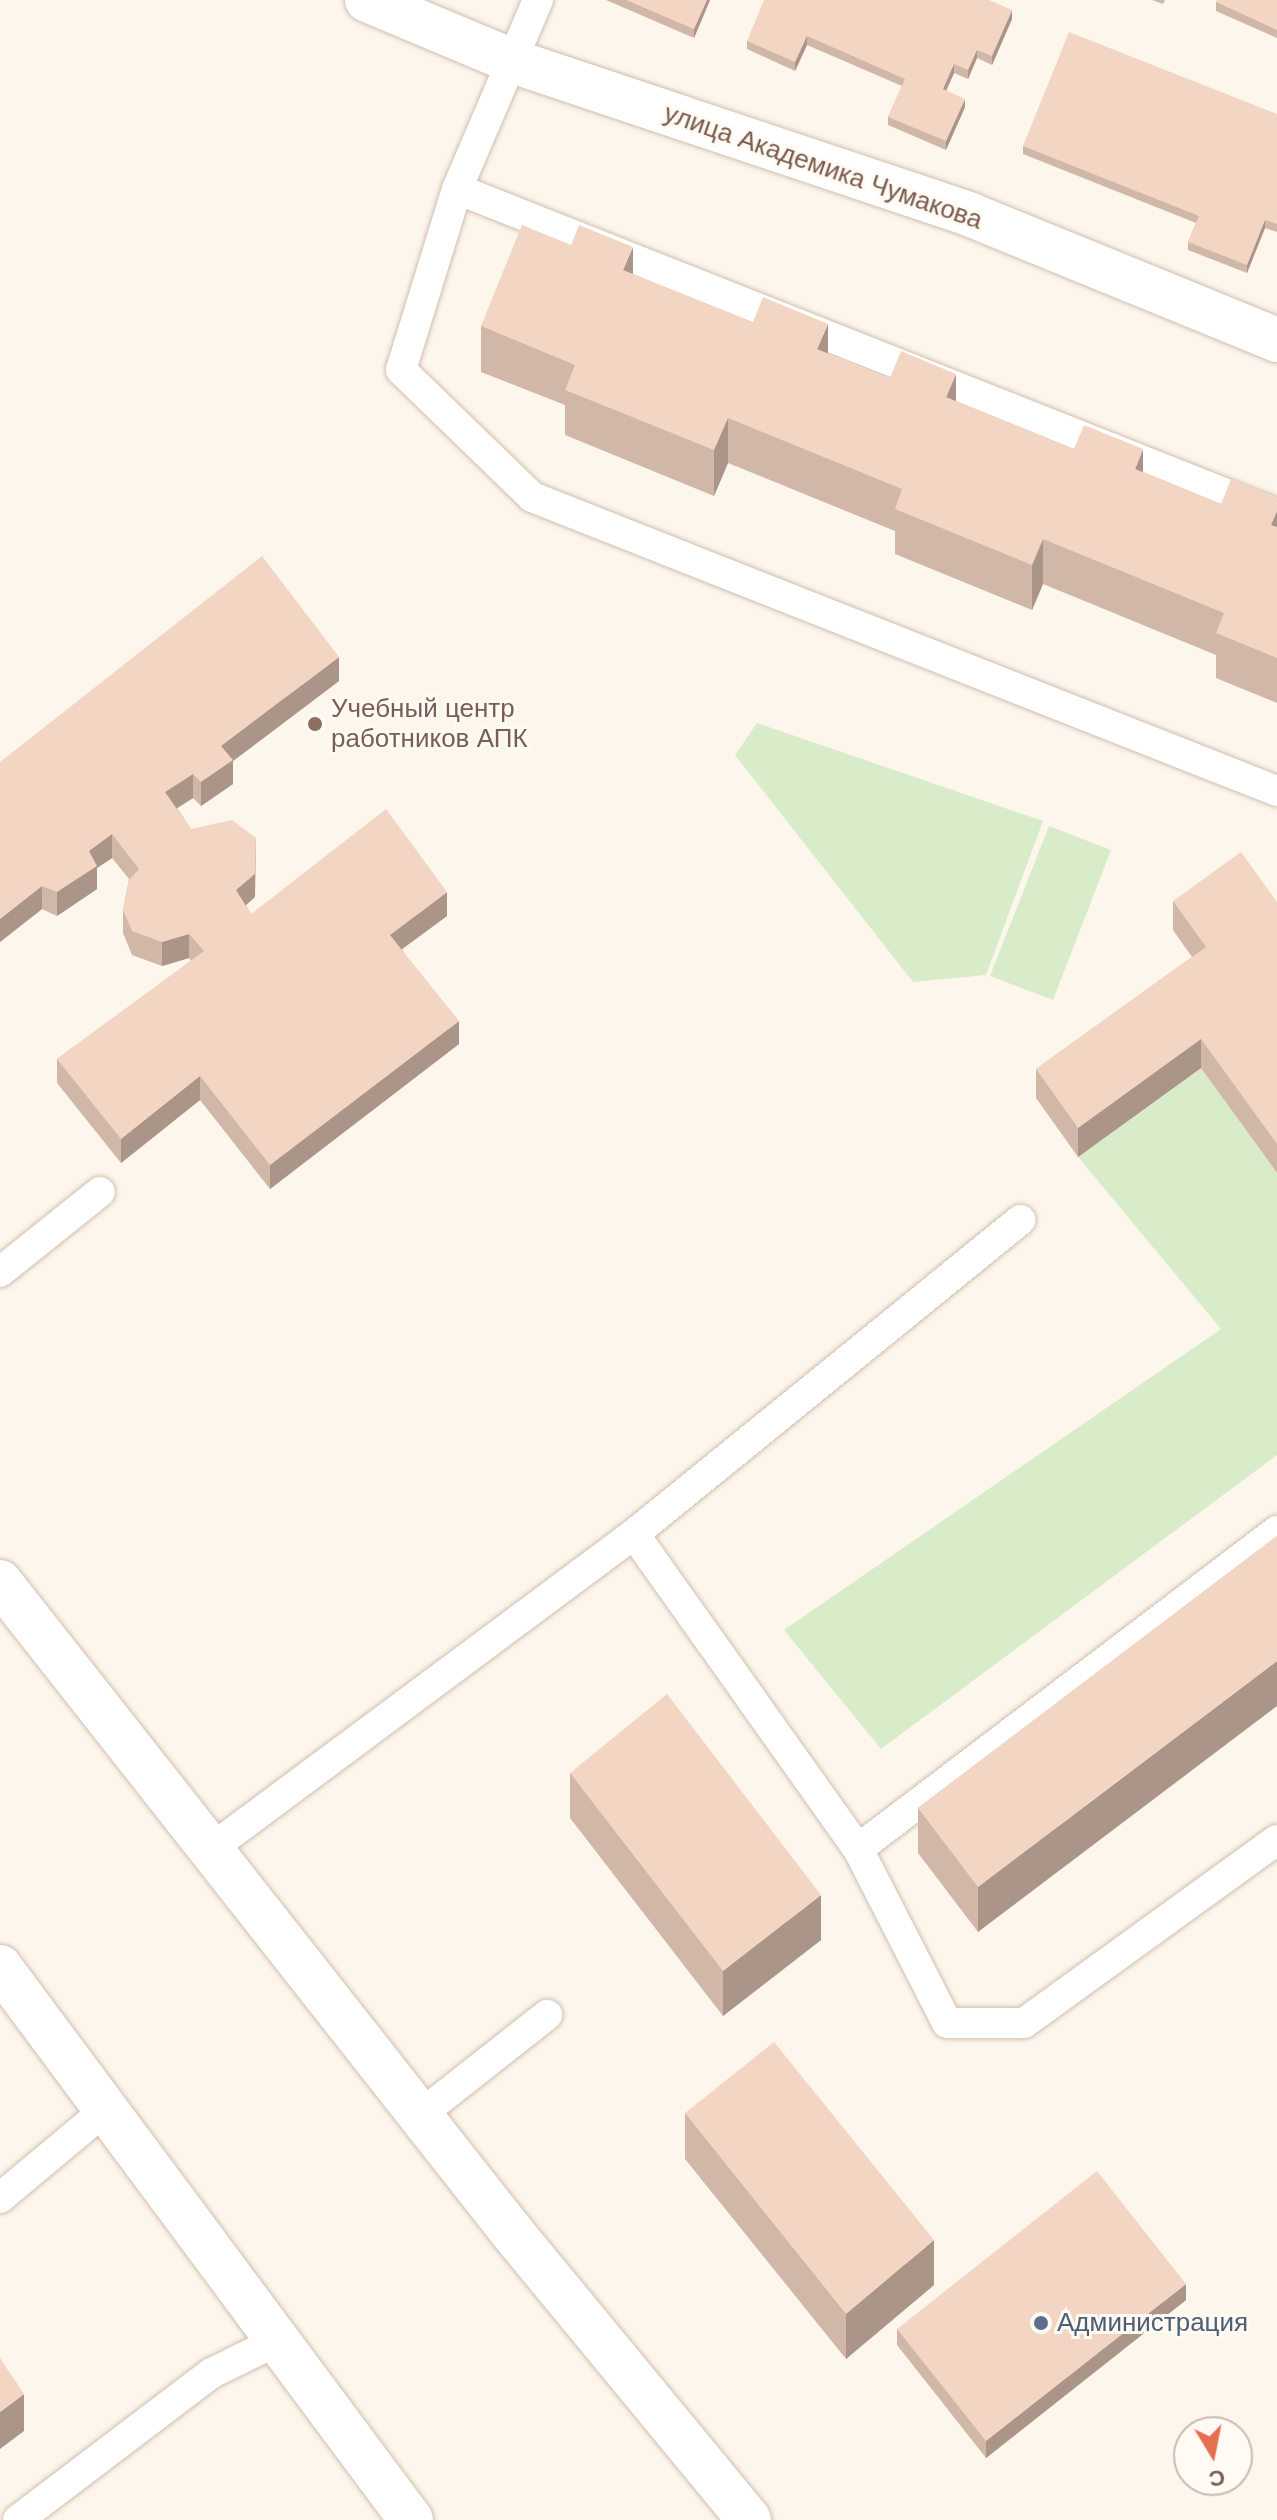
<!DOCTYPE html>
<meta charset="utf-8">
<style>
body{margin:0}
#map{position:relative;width:1277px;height:2520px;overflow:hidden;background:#fdf6ec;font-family:Arial,sans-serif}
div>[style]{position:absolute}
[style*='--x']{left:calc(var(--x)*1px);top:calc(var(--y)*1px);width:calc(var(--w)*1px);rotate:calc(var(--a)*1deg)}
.green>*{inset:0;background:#d8ecc9}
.roads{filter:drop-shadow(0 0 2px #d1beb0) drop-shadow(0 0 2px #d1beb0)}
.lane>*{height:30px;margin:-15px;padding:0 15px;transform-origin:15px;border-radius:15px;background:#fff}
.secondary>*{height:44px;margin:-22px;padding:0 22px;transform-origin:22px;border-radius:22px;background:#fff}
.wall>*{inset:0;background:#d1b7a8}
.shaded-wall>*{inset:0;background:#aa9588}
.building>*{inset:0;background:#f3d5c3}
.dots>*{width:22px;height:22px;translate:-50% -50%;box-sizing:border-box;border:4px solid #fffaf3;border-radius:50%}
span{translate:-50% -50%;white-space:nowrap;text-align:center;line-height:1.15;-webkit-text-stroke:6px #fffaf3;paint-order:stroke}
.street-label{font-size:26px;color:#7a5c4d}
.education-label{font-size:26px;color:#785e54}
.left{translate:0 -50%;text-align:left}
.service-label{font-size:26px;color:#4e5e75}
.north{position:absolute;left:1173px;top:2416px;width:80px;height:80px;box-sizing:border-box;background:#fffaf3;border:2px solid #cabbb1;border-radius:50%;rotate:170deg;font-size:22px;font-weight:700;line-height:32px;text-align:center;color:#7a5c4d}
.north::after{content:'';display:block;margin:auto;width:28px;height:36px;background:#e76f51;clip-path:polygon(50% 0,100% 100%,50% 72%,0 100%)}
</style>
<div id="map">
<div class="green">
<i style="clip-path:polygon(757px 723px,1043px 821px,986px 975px,913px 982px,735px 755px)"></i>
<i style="clip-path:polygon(1049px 826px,1111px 850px,1053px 1000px,990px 976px)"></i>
<i style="clip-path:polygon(1201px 1068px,1277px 1173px,1277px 1455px,881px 1749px,784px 1630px,1221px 1329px,1078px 1157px)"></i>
</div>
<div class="roads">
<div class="lane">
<i style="--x:538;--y:0;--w:206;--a:113.2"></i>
<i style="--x:457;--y:189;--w:189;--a:107.2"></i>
<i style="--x:401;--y:370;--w:182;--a:44.1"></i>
<i style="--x:532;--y:497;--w:801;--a:21.54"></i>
<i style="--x:457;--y:189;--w:882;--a:21.62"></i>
<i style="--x:0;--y:1272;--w:128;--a:-38.7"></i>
<i style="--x:634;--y:1534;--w:498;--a:-39.1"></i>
<i style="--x:212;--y:1848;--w:526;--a:-36.65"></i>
<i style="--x:634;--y:1534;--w:387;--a:54.6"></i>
<i style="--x:858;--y:1849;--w:195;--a:62.9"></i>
<i style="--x:947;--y:2023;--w:77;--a:0"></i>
<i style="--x:1024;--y:2023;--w:312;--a:-35.9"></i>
<i style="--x:858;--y:1849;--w:526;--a:-37.2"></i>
<i style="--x:420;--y:2115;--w:162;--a:-38.2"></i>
<i style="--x:0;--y:2198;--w:143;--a:-39.9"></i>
<i style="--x:18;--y:2520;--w:243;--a:-37.2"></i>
<i style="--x:212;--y:2373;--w:77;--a:-26.2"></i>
</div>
<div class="secondary">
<i style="--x:367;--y:0;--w:157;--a:22.8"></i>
<i style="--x:512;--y:61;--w:484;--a:18.5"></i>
<i style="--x:971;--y:215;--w:331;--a:22.2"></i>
<i style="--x:0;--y:1582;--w:826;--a:51.78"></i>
<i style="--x:511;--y:2231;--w:374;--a:50.5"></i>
<i style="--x:0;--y:1967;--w:689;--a:53.38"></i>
</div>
</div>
<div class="wall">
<i style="clip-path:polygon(606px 0,710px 0,694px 38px)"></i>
<i style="clip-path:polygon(1152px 0,1165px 0,1163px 4px)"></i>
<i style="clip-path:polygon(1277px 0,1277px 38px,1216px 11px,1216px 2px)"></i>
<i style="clip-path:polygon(1012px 19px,992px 65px,977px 58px,968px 79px,954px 73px,946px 90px,965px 107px,946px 150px,888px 125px,888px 117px,902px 86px,807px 45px,795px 71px,747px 49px,747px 41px)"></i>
<i style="clip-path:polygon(1277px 114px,1277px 232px,1265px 228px,1247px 273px,1188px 250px,1188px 242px,1196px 223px,1023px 154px,1023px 146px)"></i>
<i style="clip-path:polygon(571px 245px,633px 274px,828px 354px,890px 378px,956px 401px,1074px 449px,1143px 472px,1221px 504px,1277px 498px,1277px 703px,1216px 678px,1216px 655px,1043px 584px,1032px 610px,895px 554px,895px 531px,728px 463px,714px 496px,565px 435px,565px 405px,481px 372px,481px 326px)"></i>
<i style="clip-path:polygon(339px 681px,233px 761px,233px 784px,201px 806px,193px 798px,177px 808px,191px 829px,255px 897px,246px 905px,251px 914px,447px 916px,402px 949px,459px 1044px,270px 1189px,200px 1100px,121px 1163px,57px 1083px,57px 1059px,191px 961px,189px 958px,162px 966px,132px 955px,123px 933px,123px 910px,129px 879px,112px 858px,97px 868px,97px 889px,57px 916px,42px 909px,0 942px,0 762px)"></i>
<i style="clip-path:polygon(1173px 901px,1277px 902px,1277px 1173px,1201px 1068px,1078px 1157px,1036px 1098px,1036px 1069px,1192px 957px,1173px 930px)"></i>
<i style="clip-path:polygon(1277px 1536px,978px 1932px,918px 1853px,918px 1808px)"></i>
<i style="clip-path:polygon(570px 1773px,821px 1940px,723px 2016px,570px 1818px)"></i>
<i style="clip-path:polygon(685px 2113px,934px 2285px,846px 2359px,685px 2159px)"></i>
<i style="clip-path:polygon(1186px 2300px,986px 2458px,897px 2345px,897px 2329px)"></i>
</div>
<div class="shaded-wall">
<i style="clip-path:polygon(707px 0,710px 0,694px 38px,694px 29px)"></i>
<i style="clip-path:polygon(1012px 10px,1012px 19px,992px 65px,992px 56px)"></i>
<i style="clip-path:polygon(807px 36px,807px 45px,795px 71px,795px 62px)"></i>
<i style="clip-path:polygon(977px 50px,977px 58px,968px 79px,968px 70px)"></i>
<i style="clip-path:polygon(954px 64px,954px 73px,943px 98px,943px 89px)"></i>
<i style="clip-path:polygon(965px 99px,965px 107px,946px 150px,946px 141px)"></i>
<i style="clip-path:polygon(1265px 220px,1265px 228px,1247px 273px,1247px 265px)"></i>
<i style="clip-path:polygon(633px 247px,633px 292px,623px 270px)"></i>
<i style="clip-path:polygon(828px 324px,828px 369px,817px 349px)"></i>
<i style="clip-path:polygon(956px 374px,956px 419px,946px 397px)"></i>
<i style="clip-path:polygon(728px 418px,728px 463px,714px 496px,714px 450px)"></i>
<i style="clip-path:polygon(1143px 449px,1143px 494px,1135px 469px)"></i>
<i style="clip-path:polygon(1277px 511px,1277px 556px,1271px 525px)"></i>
<i style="clip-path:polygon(1043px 539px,1043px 584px,1032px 610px,1032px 565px)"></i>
<i style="clip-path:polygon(339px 657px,339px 681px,233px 761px,233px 784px,201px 806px,201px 782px,221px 746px)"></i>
<i style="clip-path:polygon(193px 774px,193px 798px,165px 816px,165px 792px)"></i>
<i style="clip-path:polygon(112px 834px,112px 858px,97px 868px,97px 889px,57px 916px,57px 892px,89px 851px)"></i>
<i style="clip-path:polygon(256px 838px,255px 897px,236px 914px,236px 890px)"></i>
<i style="clip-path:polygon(42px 886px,42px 909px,0 942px,0 919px)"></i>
<i style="clip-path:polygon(447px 892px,447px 916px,390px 958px,390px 935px)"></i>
<i style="clip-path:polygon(189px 934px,189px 958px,162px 966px,162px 942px)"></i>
<i style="clip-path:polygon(459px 1021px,459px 1044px,270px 1189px,270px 1165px)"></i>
<i style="clip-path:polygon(1201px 1039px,1201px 1068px,1078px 1157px,1078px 1128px)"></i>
<i style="clip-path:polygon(200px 1076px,200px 1100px,121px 1163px,121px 1139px)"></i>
<i style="clip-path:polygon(1277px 1661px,1277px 1706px,978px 1932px,978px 1887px)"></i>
<i style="clip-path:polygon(821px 1895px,821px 1940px,723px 2016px,723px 1971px)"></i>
<i style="clip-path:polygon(934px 2240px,934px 2285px,846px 2359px,846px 2314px)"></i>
<i style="clip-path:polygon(1186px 2284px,1186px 2300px,986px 2458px,986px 2441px)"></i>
<i style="clip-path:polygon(24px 2394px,24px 2431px,0 2449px,0 2412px)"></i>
</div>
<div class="building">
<i style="clip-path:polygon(626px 0,707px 0,694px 29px)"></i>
<i style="clip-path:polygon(764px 0,989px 0,1012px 10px,992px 56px,977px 50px,968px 70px,954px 64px,943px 89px,965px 99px,946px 141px,888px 117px,905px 79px,807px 36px,795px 62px,747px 41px)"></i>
<i style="clip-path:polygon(1217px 0,1277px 0,1277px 30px,1216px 2px)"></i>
<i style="clip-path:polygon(1069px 32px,1277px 114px,1277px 224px,1265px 220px,1247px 265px,1188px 242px,1199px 216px,1023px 146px)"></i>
<i style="clip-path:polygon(522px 225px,571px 245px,579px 225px,633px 247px,623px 270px,753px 322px,763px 297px,828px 324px,817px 349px,890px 378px,901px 351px,956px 374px,946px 397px,1074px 449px,1084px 425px,1143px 449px,1135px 469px,1221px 504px,1231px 479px,1277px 498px,1277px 511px,1271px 525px,1277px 527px,1277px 658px,1216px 633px,1224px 613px,1043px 539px,1032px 565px,895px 509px,902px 489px,728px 418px,714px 450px,565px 390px,575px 365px,481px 326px)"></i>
<i style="clip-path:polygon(262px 556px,339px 657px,221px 746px,233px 760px,201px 782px,193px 774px,165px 792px,191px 829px,232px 820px,256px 838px,255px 874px,236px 890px,251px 914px,386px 809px,447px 892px,390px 935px,459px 1021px,270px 1165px,200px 1076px,121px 1139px,57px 1059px,204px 951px,189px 934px,162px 942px,132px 931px,123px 910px,129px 880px,139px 869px,112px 834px,89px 851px,97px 866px,57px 892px,42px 886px,0 919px,0 762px)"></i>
<i style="clip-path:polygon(1241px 852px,1277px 902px,1277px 1144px,1201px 1039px,1078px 1128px,1036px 1069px,1206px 947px,1173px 901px)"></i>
<i style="clip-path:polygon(1277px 1536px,1277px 1661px,978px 1887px,918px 1808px)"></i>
<i style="clip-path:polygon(667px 1694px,821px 1895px,723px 1971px,570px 1773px)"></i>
<i style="clip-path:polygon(774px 2042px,934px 2240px,846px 2314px,685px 2113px)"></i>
<i style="clip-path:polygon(1097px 2171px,1186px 2284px,986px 2441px,897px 2329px)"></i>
<i style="clip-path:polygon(0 2358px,24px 2394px,0 2412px)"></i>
</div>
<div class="dots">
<i style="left:315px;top:724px;background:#8d6e63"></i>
<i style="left:1041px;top:2323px;background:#5c6f8a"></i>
</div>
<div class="street-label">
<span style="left:823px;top:167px;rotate:19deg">улица Академика Чумакова</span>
</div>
<div class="education-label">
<span class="left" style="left:331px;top:724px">Учебный центр<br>работников АПК</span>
</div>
<div class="service-label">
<span class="left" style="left:1057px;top:2323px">Администрация</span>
</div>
<div class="north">С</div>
</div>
